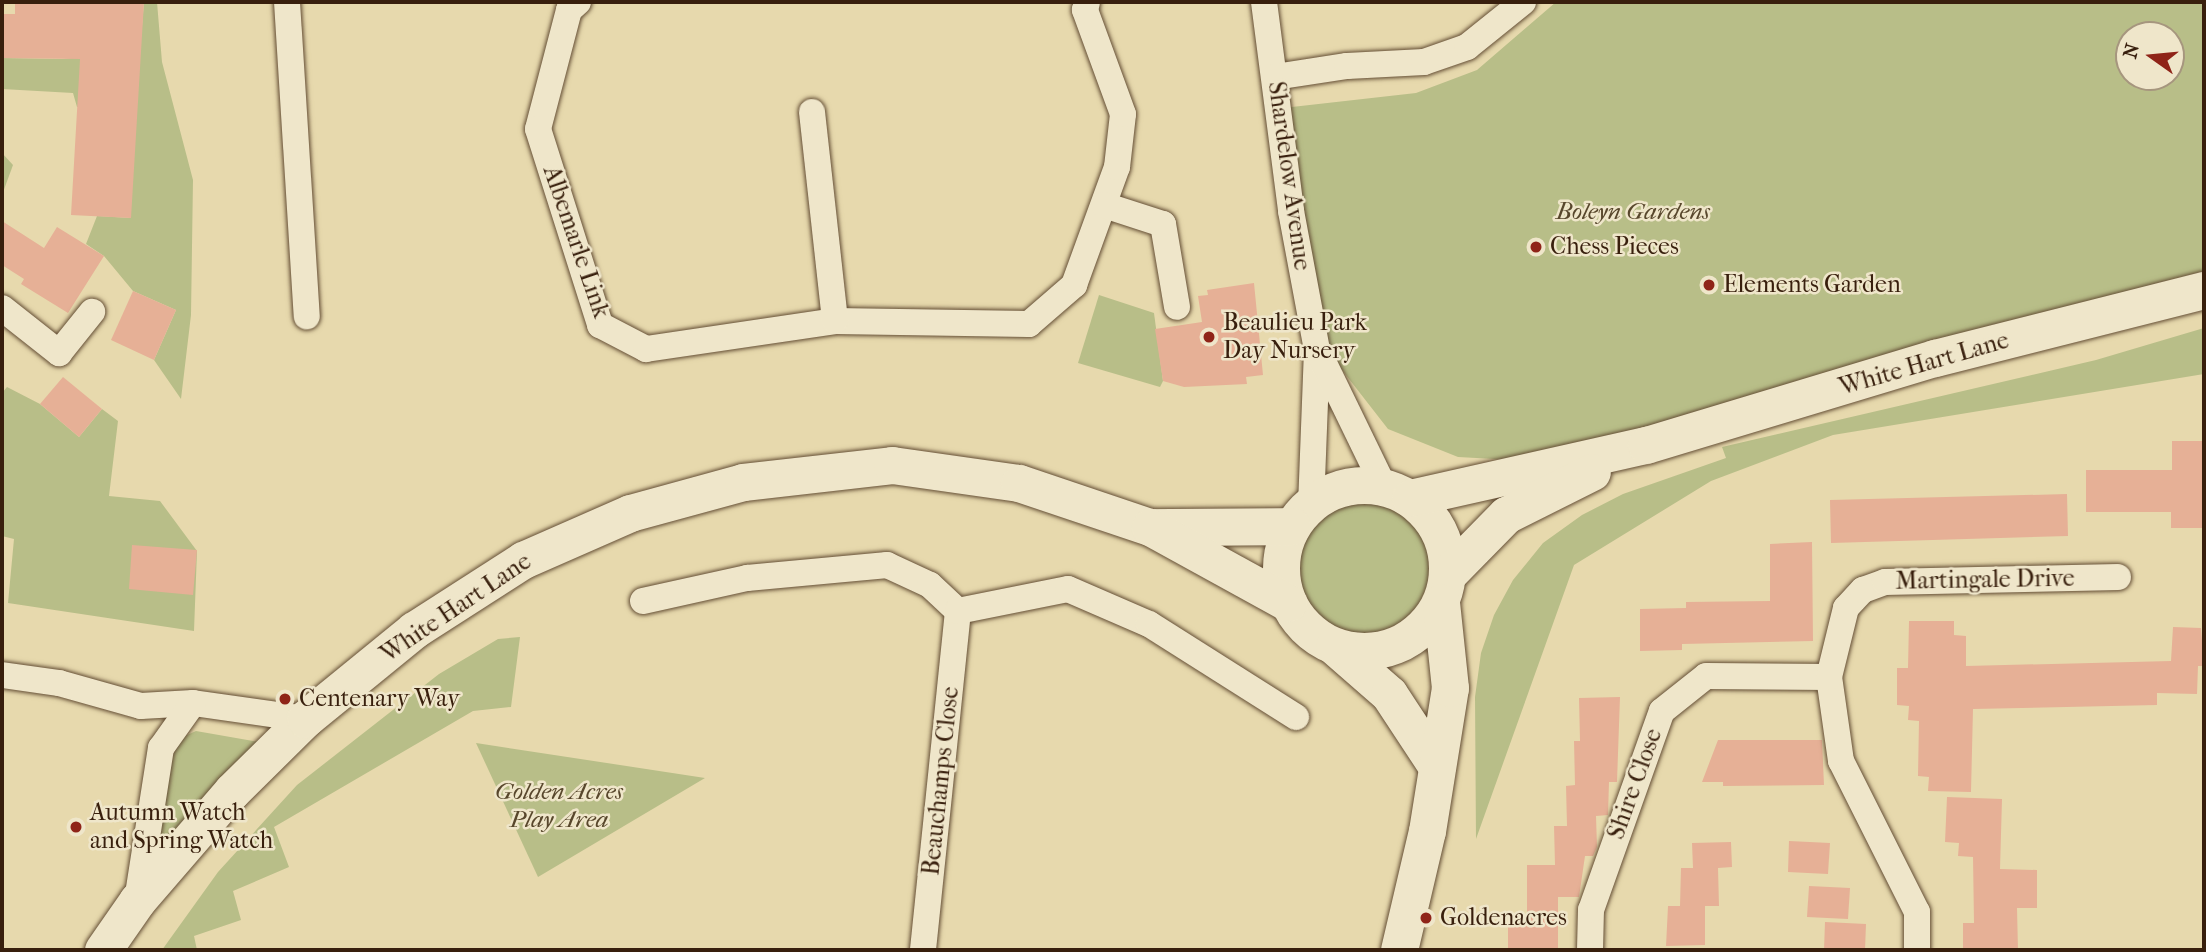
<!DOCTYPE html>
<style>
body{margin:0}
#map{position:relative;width:2206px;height:952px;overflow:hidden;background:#e7d9ad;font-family:"IM FELL French Canon",serif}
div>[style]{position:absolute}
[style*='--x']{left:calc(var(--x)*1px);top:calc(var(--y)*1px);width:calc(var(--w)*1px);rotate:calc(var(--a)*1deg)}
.green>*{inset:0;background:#b8be88}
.round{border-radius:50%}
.building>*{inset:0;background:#e6b096}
.roads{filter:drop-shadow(0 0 2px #644e35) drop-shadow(0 0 2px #644e35)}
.street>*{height:26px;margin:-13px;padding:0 13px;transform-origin:13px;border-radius:13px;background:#efe6ca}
.secondary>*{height:37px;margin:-18.5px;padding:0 18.5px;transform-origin:18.5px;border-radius:18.5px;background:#efe6ca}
.secondary>.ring{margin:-18.5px;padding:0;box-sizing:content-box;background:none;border:37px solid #efe6ca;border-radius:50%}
.dots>*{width:19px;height:19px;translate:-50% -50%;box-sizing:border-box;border:4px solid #efe6ca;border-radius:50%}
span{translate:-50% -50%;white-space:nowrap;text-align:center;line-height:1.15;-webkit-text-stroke:5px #efe6ca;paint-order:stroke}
.street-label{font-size:24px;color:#381f0d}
.park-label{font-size:24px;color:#58472c;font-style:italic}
.poi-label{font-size:24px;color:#381f0d}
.left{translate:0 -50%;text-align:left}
.frame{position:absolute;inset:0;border:4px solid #381f0d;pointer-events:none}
.north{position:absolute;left:2115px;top:21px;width:70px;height:70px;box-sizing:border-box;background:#efe6ca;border:2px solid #a6967e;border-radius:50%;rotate:285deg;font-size:19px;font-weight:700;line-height:28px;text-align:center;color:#381f0d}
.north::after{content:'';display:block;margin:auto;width:24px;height:32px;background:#8f2418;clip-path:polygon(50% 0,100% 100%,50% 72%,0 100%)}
</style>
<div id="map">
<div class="green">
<i style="clip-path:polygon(144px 2px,157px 2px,162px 62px,193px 180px,191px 315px,181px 399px,154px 360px,176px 310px,133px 291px,104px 256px,86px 244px,97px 216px,131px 218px,99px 108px,77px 107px,73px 93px,2px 89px,2px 58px,63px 59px,140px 50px)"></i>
<i style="clip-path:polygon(evenodd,1556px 2px,2204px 2px,2204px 271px,1944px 339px,1652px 427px,1513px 460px,1458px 457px,1388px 429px,1328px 352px,1283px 108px,1416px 93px,1477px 70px,1556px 2px,2129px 35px,2171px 35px,2171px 77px,2129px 77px,2129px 35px)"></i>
<i style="clip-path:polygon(2px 153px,13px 165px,2px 195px)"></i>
<i style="clip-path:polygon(1099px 295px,1154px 313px,1163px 381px,1160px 387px,1078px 363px)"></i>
<i style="clip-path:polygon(2204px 328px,2204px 374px,1833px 435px,1711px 481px,1574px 565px,1476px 839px,1475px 697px,1481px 653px,1494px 615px,1513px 580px,1543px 543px,1582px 515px,1623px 494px,1726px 458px,1722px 447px,2096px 360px)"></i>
<i style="clip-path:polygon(7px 387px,40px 404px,79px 437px,102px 409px,118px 421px,109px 496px,160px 501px,197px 551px,194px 631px,8px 603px,14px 539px,2px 536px,2px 393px)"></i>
<i class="round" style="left:1299px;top:503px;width:130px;height:130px"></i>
<i style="clip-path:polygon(520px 637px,511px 707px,473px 711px,274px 827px,289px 867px,233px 891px,241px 920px,194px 936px,197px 950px,162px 950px,218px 872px,297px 785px,439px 674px,498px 639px)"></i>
<i style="clip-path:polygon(196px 731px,271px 744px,152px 870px,176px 740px)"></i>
<i style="clip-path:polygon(476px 743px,705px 778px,538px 877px)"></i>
</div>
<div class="building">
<i style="clip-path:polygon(15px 2px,144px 2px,131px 218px,71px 215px,80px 59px,2px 58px,2px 14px,15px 14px)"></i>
<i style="clip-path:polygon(2px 221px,44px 248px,57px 227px,104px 256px,68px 313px,21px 284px,24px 279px,2px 265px)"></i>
<i style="clip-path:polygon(1254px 283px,1263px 375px,1246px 377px,1247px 384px,1184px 387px,1163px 381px,1155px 329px,1202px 322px,1198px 296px,1208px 295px,1207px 290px)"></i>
<i style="clip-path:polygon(133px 291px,176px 310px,154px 360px,111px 340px)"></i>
<i style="clip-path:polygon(63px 377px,102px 409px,79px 437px,40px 404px)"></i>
<i style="clip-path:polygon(2172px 441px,2204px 441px,2204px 528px,2171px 528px,2171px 512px,2086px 512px,2086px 470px,2172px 470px)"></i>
<i style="clip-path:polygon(2067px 494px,2068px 536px,1831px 543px,1830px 500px)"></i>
<i style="clip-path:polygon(1812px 542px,1813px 641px,1682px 644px,1682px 650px,1640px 651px,1640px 609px,1686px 608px,1686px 602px,1770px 601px,1770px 544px)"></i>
<i style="clip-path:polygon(132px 545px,197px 550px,193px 595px,129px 589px)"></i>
<i style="clip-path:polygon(1909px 621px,1954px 621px,1954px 635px,1966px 636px,1966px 666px,2171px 661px,2173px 627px,2201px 628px,2204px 666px,2198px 666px,2197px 694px,2157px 693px,2157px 705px,1973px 709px,1971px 792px,1928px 791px,1929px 777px,1918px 776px,1919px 721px,1908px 720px,1909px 706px,1897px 705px,1897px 668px,1908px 668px)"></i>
<i style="clip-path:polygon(1620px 697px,1617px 782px,1609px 782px,1608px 815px,1596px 816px,1597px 847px,1593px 856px,1585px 856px,1579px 897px,1558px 897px,1558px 950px,1508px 950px,1508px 920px,1527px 920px,1527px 865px,1555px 865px,1554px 826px,1567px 826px,1566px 786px,1575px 785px,1574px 741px,1580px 741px,1579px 698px)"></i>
<i style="clip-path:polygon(1718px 740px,1822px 740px,1824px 785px,1723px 786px,1723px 782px,1702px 782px)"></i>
<i style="clip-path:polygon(1947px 797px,2002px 799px,2000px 869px,2037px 870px,2037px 908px,2017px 908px,2018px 950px,1963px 950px,1963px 923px,1974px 923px,1973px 857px,1958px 856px,1959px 843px,1945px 842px)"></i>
<i style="clip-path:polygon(1789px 841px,1830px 843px,1828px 874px,1788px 872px)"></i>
<i style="clip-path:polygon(1731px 842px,1732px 867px,1718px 868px,1719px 906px,1705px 906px,1705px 945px,1666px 946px,1668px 906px,1680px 906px,1681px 868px,1693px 868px,1692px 843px)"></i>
<i style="clip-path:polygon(1809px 886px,1850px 888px,1848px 919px,1807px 917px)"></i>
<i style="clip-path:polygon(1825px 922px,1866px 924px,1865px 950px,1824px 950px)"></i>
</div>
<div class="roads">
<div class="street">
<i style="--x:287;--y:2;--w:315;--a:86.4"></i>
<i style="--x:578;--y:2;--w:12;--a:138"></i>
<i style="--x:569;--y:10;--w:123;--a:104.6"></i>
<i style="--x:538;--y:129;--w:206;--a:72.4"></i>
<i style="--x:600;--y:325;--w:52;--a:27.6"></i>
<i style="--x:646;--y:349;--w:191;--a:-8.4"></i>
<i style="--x:835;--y:321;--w:194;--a:0.9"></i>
<i style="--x:1029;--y:324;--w:60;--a:-40.9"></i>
<i style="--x:1074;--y:285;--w:126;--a:-70"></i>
<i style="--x:1117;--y:167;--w:53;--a:-83.5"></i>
<i style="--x:1123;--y:114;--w:111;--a:-110.1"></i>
<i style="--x:1085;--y:10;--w:8;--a:-76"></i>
<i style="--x:1264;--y:2;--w:211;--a:82.6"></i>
<i style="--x:1291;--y:211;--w:141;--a:79.4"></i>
<i style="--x:1317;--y:350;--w:154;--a:92.2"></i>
<i style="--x:1275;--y:77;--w:73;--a:-8.7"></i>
<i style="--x:1347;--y:66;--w:77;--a:-3"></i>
<i style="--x:1424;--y:62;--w:46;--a:-19.2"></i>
<i style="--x:1467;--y:47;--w:72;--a:-38.8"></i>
<i style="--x:812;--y:112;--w:210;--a:83.7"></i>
<i style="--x:1104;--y:205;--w:62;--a:17.9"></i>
<i style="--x:1163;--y:224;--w:84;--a:80.4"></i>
<i style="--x:2;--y:308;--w:73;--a:38.3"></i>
<i style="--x:59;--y:353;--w:53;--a:-51.2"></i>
<i style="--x:1320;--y:355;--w:147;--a:64.1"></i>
<i style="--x:643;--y:601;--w:107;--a:-12.5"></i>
<i style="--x:747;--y:578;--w:141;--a:-5.3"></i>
<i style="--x:887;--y:565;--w:47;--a:24.9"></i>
<i style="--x:930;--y:585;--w:38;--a:43"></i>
<i style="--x:958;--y:611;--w:341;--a:95.9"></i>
<i style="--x:958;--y:611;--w:112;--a:-11.3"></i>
<i style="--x:1068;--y:589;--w:88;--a:23.4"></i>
<i style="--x:1149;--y:624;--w:174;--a:32.3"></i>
<i style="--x:2;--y:675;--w:58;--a:8"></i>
<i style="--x:59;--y:683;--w:85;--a:15.7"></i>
<i style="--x:141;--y:706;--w:52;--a:-3.3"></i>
<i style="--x:193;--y:703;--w:113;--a:8.1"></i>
<i style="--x:137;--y:901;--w:155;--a:-81.1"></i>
<i style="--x:161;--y:748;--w:55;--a:-54.6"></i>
<i style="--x:1590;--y:950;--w:40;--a:-88.6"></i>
<i style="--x:1591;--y:910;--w:211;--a:-70.4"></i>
<i style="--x:1662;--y:711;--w:56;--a:-38.5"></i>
<i style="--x:1706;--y:676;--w:123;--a:0.5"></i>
<i style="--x:1917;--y:950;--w:38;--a:-90"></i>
<i style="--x:1917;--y:912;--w:169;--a:-116.7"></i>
<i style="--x:1841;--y:761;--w:85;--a:-98.1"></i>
<i style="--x:1829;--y:677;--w:71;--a:-76.2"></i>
<i style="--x:1846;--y:608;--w:25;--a:-47"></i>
<i style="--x:1863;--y:590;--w:23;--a:-20"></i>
<i style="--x:1885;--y:582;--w:233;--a:-1.2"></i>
</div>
<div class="secondary">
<i class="ring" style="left:1281px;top:485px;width:129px;height:129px"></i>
<i style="--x:1410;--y:498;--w:242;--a:-12.7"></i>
<i style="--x:1646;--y:445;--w:302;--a:-16.8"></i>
<i style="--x:1935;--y:358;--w:277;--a:-14.2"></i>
<i style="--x:1155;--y:527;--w:137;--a:-0.4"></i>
<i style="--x:1448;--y:574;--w:83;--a:-45.5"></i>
<i style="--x:1506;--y:515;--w:96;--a:-26.6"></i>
<i style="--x:1334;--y:646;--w:73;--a:41.1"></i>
<i style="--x:1389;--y:694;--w:87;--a:56.7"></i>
<i style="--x:103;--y:950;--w:60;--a:-55.2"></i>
<i style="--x:137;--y:901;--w:145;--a:-49.2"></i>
<i style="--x:232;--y:791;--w:103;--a:-44.6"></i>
<i style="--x:305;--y:719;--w:141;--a:-39.2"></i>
<i style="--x:414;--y:630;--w:130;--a:-32.7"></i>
<i style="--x:523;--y:560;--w:117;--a:-23.7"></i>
<i style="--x:630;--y:513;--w:117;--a:-15.3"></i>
<i style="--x:743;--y:482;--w:150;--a:-6.5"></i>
<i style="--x:892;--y:465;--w:128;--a:8.1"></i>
<i style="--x:1019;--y:483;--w:138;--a:18.6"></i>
<i style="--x:1150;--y:527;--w:158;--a:28.8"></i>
<i style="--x:1399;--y:950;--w:122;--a:-76.8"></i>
<i style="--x:1427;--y:831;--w:145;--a:-80.9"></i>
<i style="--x:1450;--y:688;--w:86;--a:-96"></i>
</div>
</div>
<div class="dots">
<i style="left:1536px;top:247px;background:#8f2418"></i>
<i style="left:1709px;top:285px;background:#8f2418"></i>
<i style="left:1209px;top:337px;background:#8f2418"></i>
<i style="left:285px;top:699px;background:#8f2418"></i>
<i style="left:76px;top:827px;background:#8f2418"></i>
<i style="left:1426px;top:918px;background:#8f2418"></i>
</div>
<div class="street-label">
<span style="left:1289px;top:176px;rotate:82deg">Shardelow Avenue</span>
<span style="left:576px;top:242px;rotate:71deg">Albemarle Link</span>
<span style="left:1924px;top:364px;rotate:-16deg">White Hart Lane</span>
<span style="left:1985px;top:580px;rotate:-1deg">Martingale Drive</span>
<span style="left:456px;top:608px;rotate:-34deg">White Hart Lane</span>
<span style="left:941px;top:781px;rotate:-84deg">Beauchamps Close</span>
<span style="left:1635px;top:784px;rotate:-70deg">Shire Close</span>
</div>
<div class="park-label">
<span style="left:1633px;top:212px">Boleyn Gardens</span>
<span style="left:559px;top:806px">Golden Acres<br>Play Area</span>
</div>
<div class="poi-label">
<span class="left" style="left:1550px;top:247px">Chess Pieces</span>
<span class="left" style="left:1723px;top:285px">Elements Garden</span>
<span class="left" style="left:1223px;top:337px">Beaulieu Park<br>Day Nursery</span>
<span class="left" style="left:299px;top:699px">Centenary Way</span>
<span class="left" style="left:90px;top:827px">Autumn Watch<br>and Spring Watch</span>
<span class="left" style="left:1440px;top:918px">Goldenacres</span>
</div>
<div class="frame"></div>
<div class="north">N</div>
</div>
